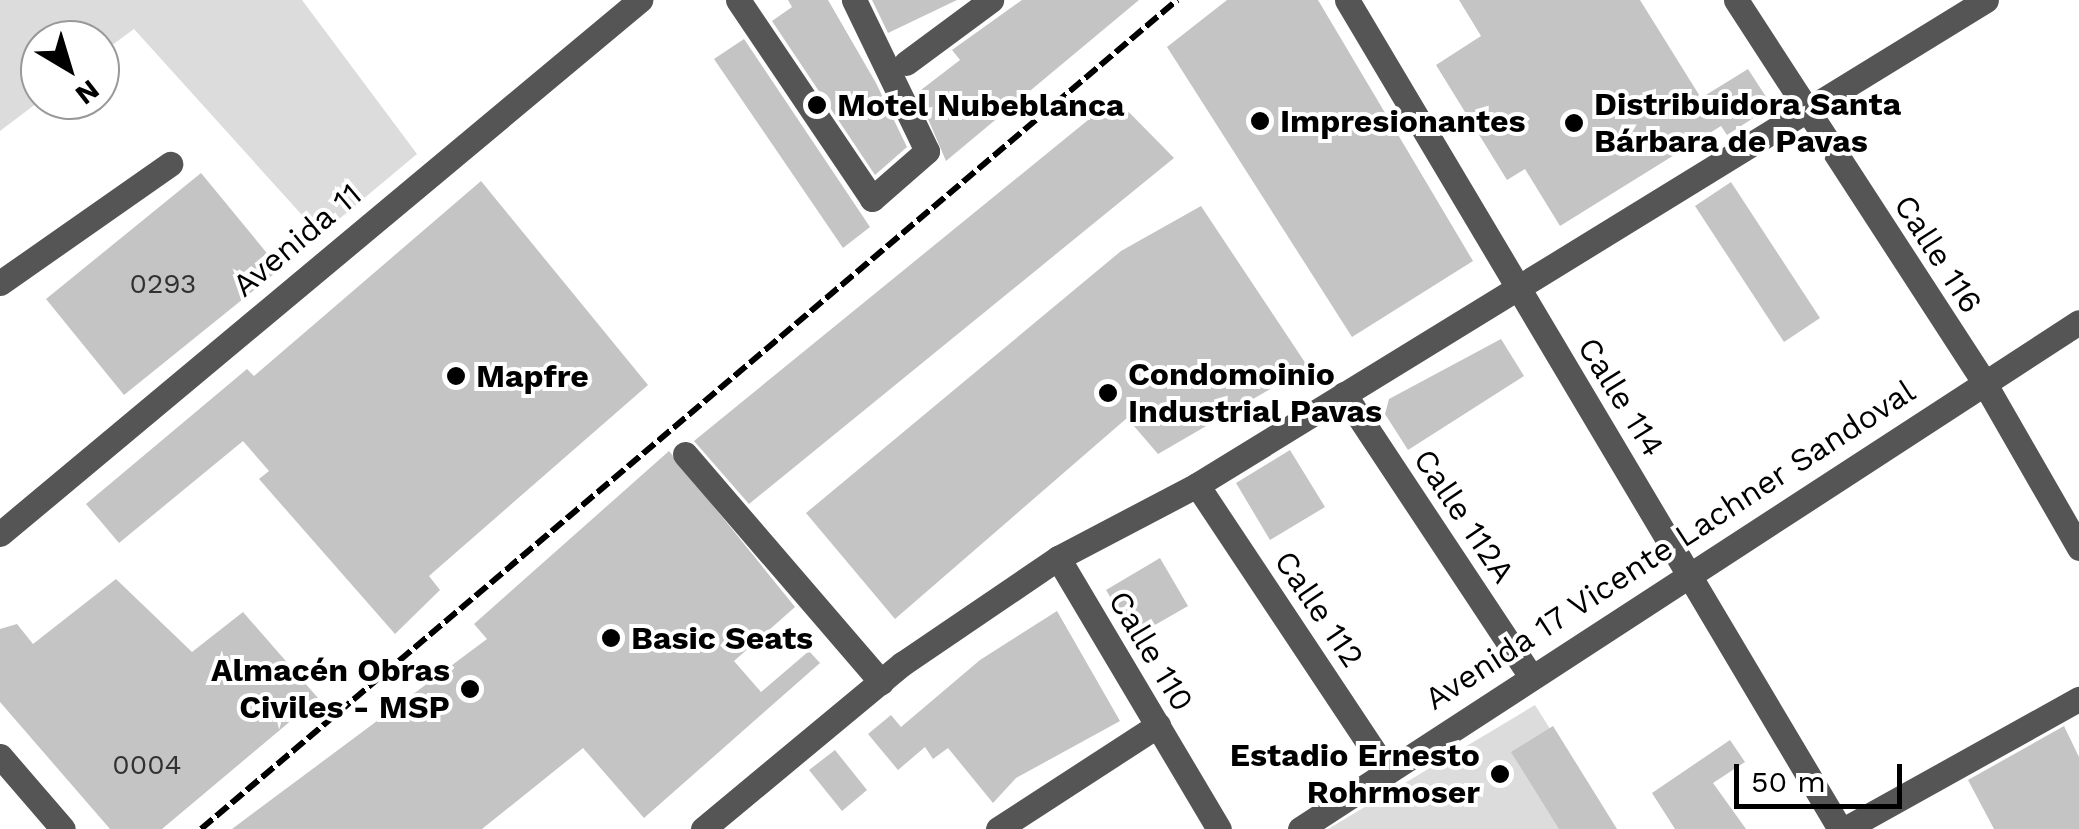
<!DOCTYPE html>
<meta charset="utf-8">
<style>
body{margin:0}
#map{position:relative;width:2079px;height:829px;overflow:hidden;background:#fff;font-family:"Work Sans",sans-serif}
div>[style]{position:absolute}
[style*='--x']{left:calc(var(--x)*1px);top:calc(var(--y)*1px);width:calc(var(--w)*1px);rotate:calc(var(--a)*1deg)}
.green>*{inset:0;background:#dcdcdc}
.building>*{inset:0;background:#c4c4c4}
.minor>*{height:25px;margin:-12.5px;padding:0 12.5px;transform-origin:12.5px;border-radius:12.5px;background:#555}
.rail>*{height:6px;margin-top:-3px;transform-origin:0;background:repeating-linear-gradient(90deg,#000 0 15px,transparent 0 20px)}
.dots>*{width:28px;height:28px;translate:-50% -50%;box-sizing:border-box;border:5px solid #fff;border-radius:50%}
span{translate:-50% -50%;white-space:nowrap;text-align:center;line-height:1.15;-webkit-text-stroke:8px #fff;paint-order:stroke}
.number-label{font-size:28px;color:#313131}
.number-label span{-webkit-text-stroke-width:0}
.poi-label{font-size:32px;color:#000;font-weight:700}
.left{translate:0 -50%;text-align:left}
.right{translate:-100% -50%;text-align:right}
.street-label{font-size:32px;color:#000}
.north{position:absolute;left:20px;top:20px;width:100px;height:100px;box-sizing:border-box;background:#fff;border:2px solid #999;border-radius:50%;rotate:142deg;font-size:28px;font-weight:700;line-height:40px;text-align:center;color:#000}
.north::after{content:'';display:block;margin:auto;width:35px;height:45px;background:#000;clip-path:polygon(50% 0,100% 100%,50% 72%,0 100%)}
.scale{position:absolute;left:1734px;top:764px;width:168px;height:45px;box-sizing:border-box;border:5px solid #000;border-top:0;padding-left:12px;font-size:30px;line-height:35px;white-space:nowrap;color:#000;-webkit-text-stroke:8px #fff;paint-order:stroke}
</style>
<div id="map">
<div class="green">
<i style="clip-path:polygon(0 0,302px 0,417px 154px,320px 235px,134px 29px,100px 54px,100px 40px,40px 40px,41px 100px,0 131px)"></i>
<i style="clip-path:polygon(1535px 705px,1613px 829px,1328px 829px)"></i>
</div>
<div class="building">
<i style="clip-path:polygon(788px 0,828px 0,876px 83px,907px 147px,875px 175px,772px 21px,792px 7px)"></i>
<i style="clip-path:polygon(872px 0,957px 0,888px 33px)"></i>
<i style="clip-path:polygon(1022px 0,1139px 0,946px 161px,917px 93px,960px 60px,952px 50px)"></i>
<i style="clip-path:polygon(1227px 0,1318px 0,1473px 261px,1352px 337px,1167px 47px)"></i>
<i style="clip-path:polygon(1459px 0,1640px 0,1701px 98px,1748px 69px,1772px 106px,1727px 135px,1721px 126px,1560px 226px,1525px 169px,1507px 180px,1436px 65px,1481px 36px)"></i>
<i style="clip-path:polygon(744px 39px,870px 227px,843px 248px,714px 59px)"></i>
<i style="clip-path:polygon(1115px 98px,1174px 158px,749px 504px,694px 441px)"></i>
<i style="clip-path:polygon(201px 173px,280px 269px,124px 395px,46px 299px)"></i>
<i style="clip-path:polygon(481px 181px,648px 385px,429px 576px,440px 590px,395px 634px,259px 479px,269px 471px,243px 441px,119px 543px,86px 504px,247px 369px,254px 376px)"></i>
<i style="clip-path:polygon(1731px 182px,1820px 318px,1784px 342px,1695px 206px)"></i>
<i style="clip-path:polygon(1201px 206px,1308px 367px,1158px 454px,1127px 418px,895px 619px,806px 513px,1121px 251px)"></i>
<i style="clip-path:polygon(1501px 339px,1524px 376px,1408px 450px,1385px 414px,1389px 399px)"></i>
<i style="clip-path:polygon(1290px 450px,1325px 507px,1270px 540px,1236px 483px)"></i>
<i style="clip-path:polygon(669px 451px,795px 607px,734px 661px,761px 692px,809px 651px,820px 663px,644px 818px,583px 748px,482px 829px,232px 829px,487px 639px,474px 624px)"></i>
<i style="clip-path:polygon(1160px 558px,1188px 606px,1134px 637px,1106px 590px)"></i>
<i style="clip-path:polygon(116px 579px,192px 652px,243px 612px,318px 698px,162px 829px,110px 829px,0 702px,0 629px,17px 624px,33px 644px)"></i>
<i style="clip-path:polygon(1057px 611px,1120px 721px,1016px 778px,993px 803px,948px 748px,933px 759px,925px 747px,898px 770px,868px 734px,891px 715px,901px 727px,980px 660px)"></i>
<i style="clip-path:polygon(1553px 726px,1617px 829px,1559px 829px,1511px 752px)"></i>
<i style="clip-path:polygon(2064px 726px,2079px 757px,2079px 829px,1994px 829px,1968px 780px)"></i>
<i style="clip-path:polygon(1730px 740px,1745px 762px,1713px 783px,1746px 829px,1675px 829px,1652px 793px)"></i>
<i style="clip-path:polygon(835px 750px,867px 790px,842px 811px,809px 770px)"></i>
</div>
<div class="minor">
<i style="--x:738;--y:0;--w:240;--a:56"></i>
<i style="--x:872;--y:199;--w:73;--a:-41.1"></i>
<i style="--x:927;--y:151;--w:168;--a:-115.8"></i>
<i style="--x:1347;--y:0;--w:965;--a:59.26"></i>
<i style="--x:1736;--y:0;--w:452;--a:57"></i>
<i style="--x:1982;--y:379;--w:195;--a:60.1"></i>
<i style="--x:906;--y:63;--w:106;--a:-36.5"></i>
<i style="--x:0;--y:283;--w:208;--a:-35"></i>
<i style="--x:1344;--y:394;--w:337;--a:56.5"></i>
<i style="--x:685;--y:454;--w:301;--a:49.3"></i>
<i style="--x:1197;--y:485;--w:342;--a:56.4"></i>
<i style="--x:0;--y:534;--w:834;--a:-39.84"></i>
<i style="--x:1058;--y:558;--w:315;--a:59.3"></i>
<i style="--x:0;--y:756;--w:96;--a:49.2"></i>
<i style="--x:703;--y:829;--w:259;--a:-39.7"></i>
<i style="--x:902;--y:664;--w:189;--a:-34.2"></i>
<i style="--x:1058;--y:558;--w:157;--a:-27.7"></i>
<i style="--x:1197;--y:485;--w:926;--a:-31.58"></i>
<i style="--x:998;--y:829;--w:191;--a:-33"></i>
<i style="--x:1300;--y:829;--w:929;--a:-33.06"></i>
<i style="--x:1845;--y:829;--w:268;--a:-29.1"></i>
</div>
<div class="rail">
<i style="--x:201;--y:829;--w:1281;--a:-40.34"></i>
</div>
<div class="dots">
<i style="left:817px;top:105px;background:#000"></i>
<i style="left:1260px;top:121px;background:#000"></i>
<i style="left:1574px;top:123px;background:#000"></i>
<i style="left:456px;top:376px;background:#000"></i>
<i style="left:1108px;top:393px;background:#000"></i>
<i style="left:611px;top:638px;background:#000"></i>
<i style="left:470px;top:689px;background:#000"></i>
<i style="left:1500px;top:774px;background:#000"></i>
</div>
<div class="number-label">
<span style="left:163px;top:284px">0293</span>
<span style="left:147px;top:765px">0004</span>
</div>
<div class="poi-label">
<span class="left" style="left:837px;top:105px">Motel Nubeblanca</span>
<span class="left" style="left:1594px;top:123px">Distribuidora Santa<br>Bárbara de Pavas</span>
<span class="left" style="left:1280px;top:121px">Impresionantes</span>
<span class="left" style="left:1128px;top:393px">Condomoinio<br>Industrial Pavas</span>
<span class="left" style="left:476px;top:376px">Mapfre</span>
<span class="left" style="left:631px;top:638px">Basic Seats</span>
<span class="right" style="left:450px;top:689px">Almacén Obras<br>Civiles - MSP</span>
<span class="right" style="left:1480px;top:774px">Estadio Ernesto<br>Rohrmoser</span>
</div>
<div class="street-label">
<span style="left:297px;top:240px;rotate:-40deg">Avenida 11</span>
<span style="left:1938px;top:254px;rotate:57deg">Calle 116</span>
<span style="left:1621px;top:397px;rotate:58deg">Calle 114</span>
<span style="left:1464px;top:516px;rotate:56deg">Calle 112A</span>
<span style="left:1670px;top:545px;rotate:-33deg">Avenida 17 Vicente Lachner Sandoval</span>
<span style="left:1319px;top:609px;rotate:56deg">Calle 112</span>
<span style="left:1151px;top:651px;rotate:59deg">Calle 110</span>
</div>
<div class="north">N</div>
<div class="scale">50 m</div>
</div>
